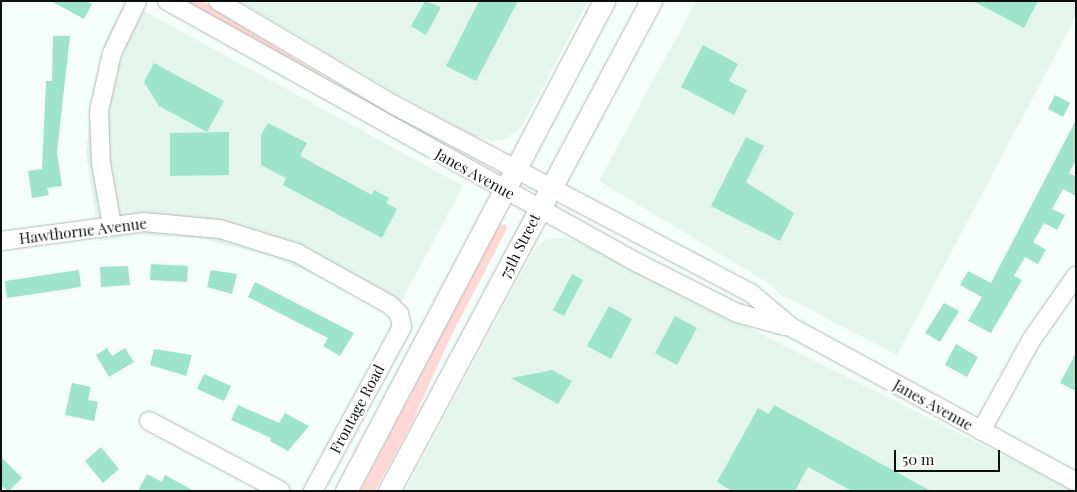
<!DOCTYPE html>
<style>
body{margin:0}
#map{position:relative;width:1077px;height:492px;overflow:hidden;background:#f5fdfa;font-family:"Playfair Display",serif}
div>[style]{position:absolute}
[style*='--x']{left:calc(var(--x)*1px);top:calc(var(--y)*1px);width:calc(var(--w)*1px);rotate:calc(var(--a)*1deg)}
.built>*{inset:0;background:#e4f5ee}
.green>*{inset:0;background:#ffd8d6}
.building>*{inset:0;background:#9ee4cc}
.roads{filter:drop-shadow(0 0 1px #b1b8b5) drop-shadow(0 0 1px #b1b8b5)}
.minor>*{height:18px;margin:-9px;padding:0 9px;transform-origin:9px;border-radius:9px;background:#fff}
.major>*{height:21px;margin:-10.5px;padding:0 10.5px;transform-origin:10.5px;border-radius:10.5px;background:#fff}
span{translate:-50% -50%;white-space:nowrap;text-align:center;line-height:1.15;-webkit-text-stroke:4.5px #fff;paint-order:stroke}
.street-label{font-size:15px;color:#0d100f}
.frame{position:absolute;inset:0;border:2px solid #0d100f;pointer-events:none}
.scale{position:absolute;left:894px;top:450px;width:106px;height:22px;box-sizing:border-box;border:2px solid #0d100f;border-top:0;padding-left:6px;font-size:15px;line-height:18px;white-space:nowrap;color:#0d100f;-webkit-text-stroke:4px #fff;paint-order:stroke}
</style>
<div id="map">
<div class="built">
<i style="clip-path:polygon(126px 1px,463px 186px,393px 317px,335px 284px,270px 256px,199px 238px,138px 235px,99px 241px,86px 152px,93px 90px,107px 37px)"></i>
<i style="clip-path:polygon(239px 1px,588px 1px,523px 125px,508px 138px,493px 141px,474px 136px,390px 90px)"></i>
<i style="clip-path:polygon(696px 1px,1076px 1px,1076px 16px,897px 355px,780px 294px,770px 284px,599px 181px)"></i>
<i style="clip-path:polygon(555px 238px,571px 239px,589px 247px,1074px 491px,405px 491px,534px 250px,544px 240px)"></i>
</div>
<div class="green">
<i style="clip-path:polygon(183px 1px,202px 1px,329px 80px,326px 82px)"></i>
<i style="clip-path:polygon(505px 224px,507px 229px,451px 336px,411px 425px,375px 491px,360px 491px,499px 225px)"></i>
</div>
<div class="building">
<i style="clip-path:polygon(51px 1px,86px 1px,92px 4px,84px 19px)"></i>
<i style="clip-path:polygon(425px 1px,441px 7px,426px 35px,411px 26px)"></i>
<i style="clip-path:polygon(479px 1px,518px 1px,476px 81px,446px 66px)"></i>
<i style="clip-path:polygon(973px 1px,1038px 1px,1024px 28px)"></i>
<i style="clip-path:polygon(53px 36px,70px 36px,57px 152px,62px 186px,47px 188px,49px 195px,32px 198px,28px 171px,42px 169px,46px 81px,52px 81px)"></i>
<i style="clip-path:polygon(703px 45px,738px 64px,729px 81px,747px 90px,734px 115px,681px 87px)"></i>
<i style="clip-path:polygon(154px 63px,224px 101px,207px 132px,159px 106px,144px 82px)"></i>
<i style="clip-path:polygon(1055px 95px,1070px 103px,1063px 117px,1048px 109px)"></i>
<i style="clip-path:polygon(1076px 120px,1076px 160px,1069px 173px,1076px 177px,1076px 196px,1063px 189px,1052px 209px,1065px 215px,1057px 230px,1044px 223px,1033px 242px,1046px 250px,1038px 264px,1025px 257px,1014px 276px,1022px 280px,991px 333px,968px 321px,982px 297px,960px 285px,968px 271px,991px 283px)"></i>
<i style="clip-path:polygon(268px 123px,307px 143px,300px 156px,372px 195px,374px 190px,389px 198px,386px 203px,397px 209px,382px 238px,283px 185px,286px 178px,261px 165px,261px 135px)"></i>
<i style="clip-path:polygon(229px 132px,229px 175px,170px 176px,170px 133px)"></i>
<i style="clip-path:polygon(746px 137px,764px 146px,746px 182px,794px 213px,780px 241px,711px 206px)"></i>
<i style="clip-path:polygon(151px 264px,188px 266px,187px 282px,150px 280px)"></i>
<i style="clip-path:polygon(128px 266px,130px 285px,101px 287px,100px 267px)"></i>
<i style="clip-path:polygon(79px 270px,81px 287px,7px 298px,5px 281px)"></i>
<i style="clip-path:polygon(211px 270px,237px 274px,232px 294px,207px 287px)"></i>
<i style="clip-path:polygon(572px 274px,583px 280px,564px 316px,553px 310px)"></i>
<i style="clip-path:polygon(255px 282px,354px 333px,340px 356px,323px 346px,328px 338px,248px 297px)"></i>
<i style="clip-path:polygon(944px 303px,959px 311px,940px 342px,925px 333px)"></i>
<i style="clip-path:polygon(609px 306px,632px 319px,611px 359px,587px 346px)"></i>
<i style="clip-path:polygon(675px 316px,697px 328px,677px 365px,655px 353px)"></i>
<i style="clip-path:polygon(956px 344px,978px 357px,967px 377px,945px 365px)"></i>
<i style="clip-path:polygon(107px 348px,112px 356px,125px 348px,134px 362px,109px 377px,96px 355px)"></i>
<i style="clip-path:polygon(154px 349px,192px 355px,186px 376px,150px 365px)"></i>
<i style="clip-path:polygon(1076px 353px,1076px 391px,1060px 383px)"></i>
<i style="clip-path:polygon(552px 370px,572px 381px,558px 404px,511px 378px)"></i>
<i style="clip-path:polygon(204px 374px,231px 386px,224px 401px,197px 389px)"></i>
<i style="clip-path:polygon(72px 383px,91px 387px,88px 400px,98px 402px,94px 421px,65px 415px)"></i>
<i style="clip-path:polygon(238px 405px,279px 423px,285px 413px,309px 426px,288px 451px,270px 441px,271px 438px,231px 420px)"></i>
<i style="clip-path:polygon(774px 405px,931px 491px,852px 491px,808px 467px,795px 491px,732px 491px,717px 482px,758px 408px,769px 414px)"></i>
<i style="clip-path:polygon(101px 447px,119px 469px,103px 483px,85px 461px)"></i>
<i style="clip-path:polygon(1px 457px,22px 478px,9px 491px,1px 486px)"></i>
<i style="clip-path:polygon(147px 474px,162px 482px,165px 475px,194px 491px,138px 491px)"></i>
</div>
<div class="roads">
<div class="minor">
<i style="--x:167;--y:1;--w:539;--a:29.09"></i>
<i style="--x:638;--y:263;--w:111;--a:26.8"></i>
<i style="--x:737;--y:313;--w:50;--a:15.2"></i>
<i style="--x:218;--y:1;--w:204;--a:30.6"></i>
<i style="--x:394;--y:105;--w:405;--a:27.8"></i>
<i style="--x:752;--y:294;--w:51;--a:40.2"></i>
<i style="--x:791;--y:327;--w:324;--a:28.5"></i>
<i style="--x:112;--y:225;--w:63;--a:-100.1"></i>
<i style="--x:101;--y:163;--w:52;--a:-92.2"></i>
<i style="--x:99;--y:111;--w:59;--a:-77.4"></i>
<i style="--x:112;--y:53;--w:58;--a:-64.3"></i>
<i style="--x:1;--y:241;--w:143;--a:-7.6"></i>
<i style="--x:143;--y:222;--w:77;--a:5.2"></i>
<i style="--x:220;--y:229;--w:81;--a:17.3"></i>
<i style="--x:297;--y:253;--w:107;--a:29.2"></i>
<i style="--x:390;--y:305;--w:13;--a:45"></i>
<i style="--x:399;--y:314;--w:13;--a:77"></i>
<i style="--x:402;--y:327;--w:187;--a:118.5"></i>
<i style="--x:149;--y:421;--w:149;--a:27.9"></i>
<i style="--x:981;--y:431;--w:105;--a:-61"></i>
<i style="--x:1032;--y:339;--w:77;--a:-55.1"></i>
</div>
<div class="major">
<i style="--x:346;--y:491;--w:554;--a:-62.23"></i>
<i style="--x:389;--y:491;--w:556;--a:-61.87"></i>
</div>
</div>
<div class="street-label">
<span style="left:475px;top:174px;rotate:29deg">Janes Avenue</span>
<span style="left:83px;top:231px;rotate:-7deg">Hawthorne Avenue</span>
<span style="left:520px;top:246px;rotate:-63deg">75th Street</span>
<span style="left:933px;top:405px;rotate:29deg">Janes Avenue</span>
<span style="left:357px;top:409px;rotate:-62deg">Frontage Road</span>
</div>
<div class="frame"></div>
<div class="scale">50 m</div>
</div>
